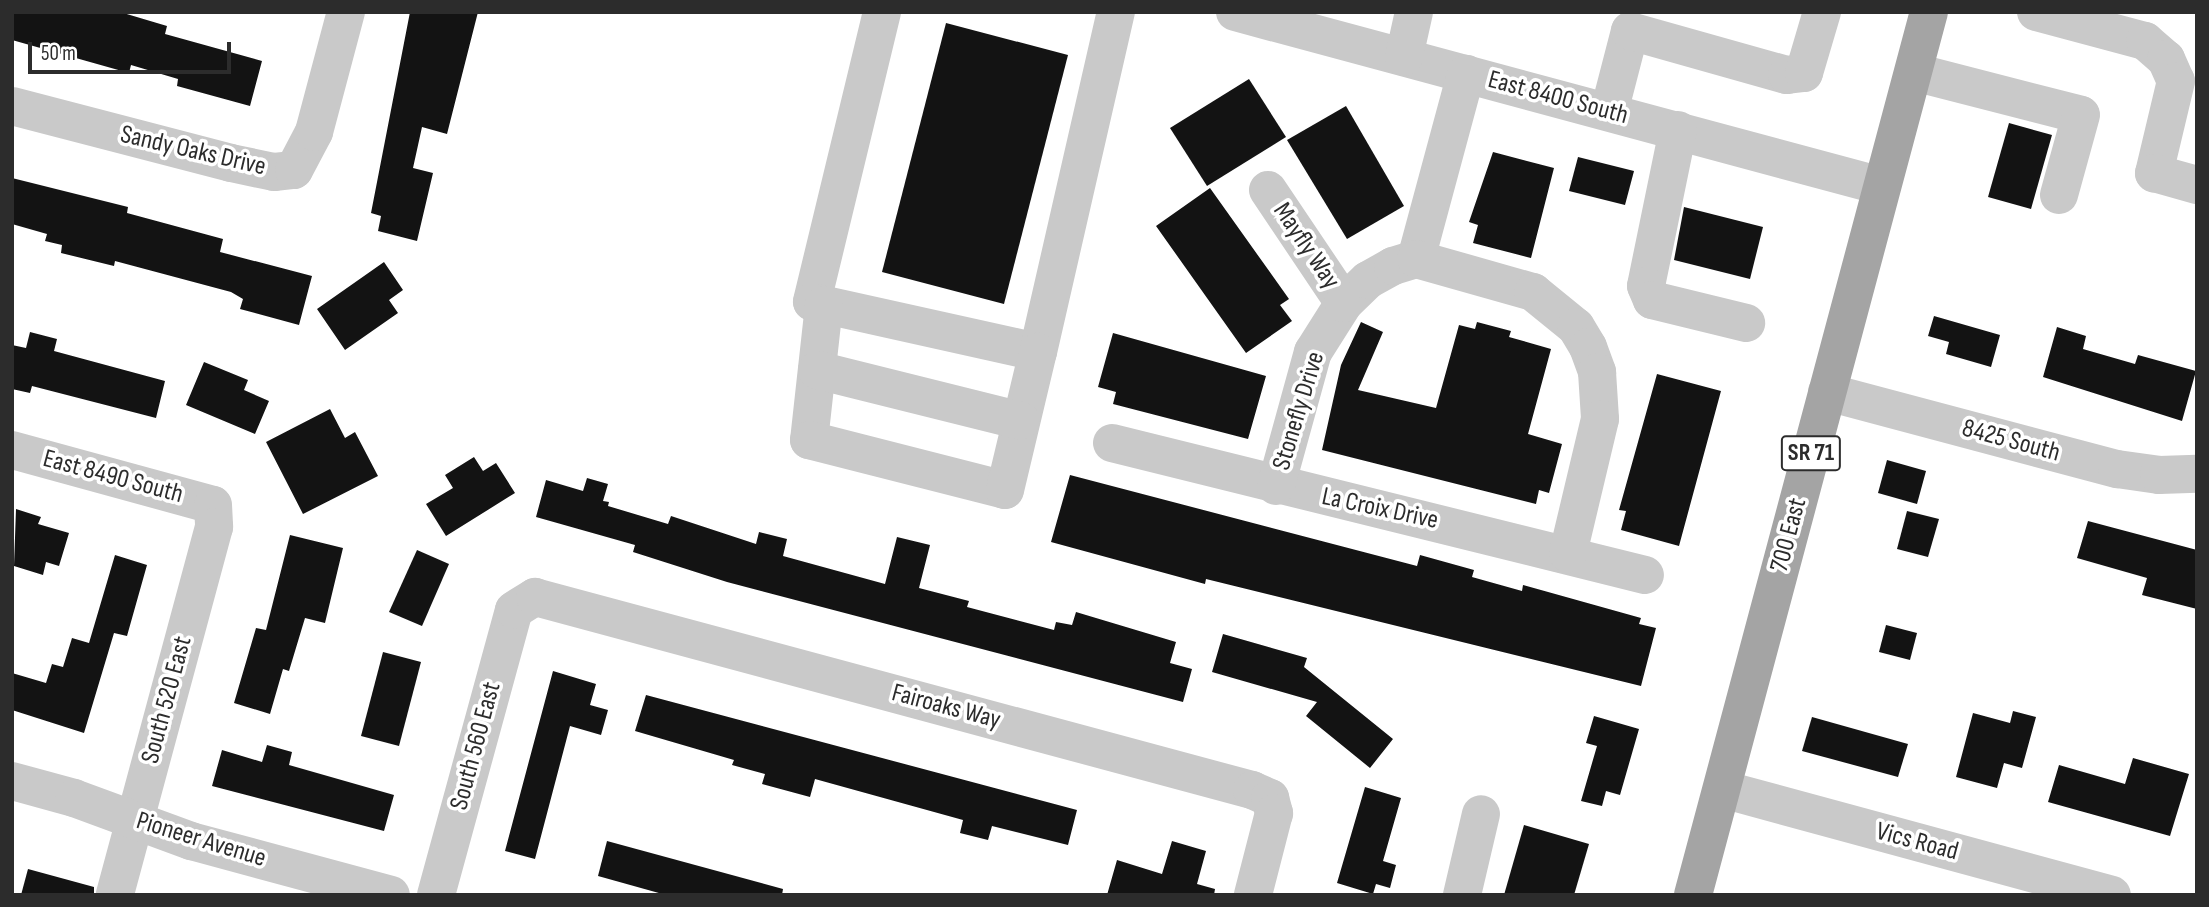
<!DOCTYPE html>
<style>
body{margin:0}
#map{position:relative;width:2209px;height:907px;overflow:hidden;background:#fff;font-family:"Sofia Sans Condensed",sans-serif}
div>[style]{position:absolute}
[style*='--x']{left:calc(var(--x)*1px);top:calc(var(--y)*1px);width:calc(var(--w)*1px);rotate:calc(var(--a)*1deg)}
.building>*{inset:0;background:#131313}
.minor>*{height:38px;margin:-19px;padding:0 19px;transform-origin:19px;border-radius:19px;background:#c9c9c9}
.major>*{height:38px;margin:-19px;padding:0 19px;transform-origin:19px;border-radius:19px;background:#a4a4a4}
span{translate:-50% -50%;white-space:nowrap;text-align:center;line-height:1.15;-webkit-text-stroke:7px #fff;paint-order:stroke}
.shield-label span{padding:2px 5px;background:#fff;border:2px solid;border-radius:5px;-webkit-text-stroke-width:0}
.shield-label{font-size:24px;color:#2c2c2c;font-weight:700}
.street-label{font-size:26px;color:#2c2c2c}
.frame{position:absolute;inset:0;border:14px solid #2c2c2c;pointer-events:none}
.scale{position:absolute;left:28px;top:42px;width:203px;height:32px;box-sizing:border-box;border:4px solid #2c2c2c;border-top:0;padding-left:9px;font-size:21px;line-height:24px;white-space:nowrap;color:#2c2c2c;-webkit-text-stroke:5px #fff;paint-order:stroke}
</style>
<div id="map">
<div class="building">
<i style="clip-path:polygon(12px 12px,120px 12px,167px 26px,165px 34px,262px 61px,250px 106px,177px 86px,178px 79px,131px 65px,129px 73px,12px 40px)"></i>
<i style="clip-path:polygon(410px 12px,478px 12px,447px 134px,422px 127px,413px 168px,433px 173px,417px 241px,378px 231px,381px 216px,371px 213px)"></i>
<i style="clip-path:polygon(946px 23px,1068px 55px,1004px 304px,882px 272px)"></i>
<i style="clip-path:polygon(1249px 79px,1286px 137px,1207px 186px,1170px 128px)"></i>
<i style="clip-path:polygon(1346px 106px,1404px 206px,1347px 239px,1287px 140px)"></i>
<i style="clip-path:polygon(2009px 123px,2052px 135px,2031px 209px,1988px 197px)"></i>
<i style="clip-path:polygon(1493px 152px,1554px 168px,1531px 258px,1473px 243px,1478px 225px,1469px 222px)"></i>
<i style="clip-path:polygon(1578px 157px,1634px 171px,1625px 205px,1569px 191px)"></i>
<i style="clip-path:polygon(12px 178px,128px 207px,127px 213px,223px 239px,220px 252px,312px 276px,299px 325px,240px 309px,243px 299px,231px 292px,115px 261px,114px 266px,61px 253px,62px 245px,45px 241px,47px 234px,12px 224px)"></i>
<i style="clip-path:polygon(1210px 188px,1289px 299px,1280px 305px,1292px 321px,1246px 353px,1156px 226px)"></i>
<i style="clip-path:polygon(1684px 207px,1763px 227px,1750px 279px,1674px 260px)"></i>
<i style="clip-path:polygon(384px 262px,403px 290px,389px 300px,398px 313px,345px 350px,317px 309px)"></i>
<i style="clip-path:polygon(1934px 316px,2000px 335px,1991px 367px,1946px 354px,1949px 342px,1928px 336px)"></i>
<i style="clip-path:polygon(1361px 322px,1383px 332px,1358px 390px,1436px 408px,1459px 325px,1475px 329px,1477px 322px,1511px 331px,1509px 337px,1551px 349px,1528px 434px,1562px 444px,1549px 493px,1539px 490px,1536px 504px,1322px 450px,1341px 365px)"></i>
<i style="clip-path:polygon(2057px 327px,2086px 336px,2083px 349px,2135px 364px,2138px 355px,2196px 371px,2182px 421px,2043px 377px)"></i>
<i style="clip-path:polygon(30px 332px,57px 339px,54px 351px,165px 381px,156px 418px,32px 386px,30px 393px,12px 389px,12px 345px,26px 348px)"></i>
<i style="clip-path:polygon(1113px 333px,1266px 376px,1248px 439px,1113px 404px,1116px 392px,1098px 387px)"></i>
<i style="clip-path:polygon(204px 362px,248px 380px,244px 390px,269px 401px,255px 434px,186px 405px)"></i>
<i style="clip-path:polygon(1657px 374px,1721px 391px,1679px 546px,1621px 530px,1626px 511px,1619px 510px)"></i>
<i style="clip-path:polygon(330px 409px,345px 438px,355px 432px,378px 476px,303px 514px,266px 442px)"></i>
<i style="clip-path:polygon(474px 457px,483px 471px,496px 463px,515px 493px,446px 536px,426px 504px,453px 488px,445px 475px)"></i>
<i style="clip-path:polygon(1887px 460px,1926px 471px,1917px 504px,1878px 493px)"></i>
<i style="clip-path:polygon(1070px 475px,1417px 566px,1420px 555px,1474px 570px,1472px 577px,1522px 591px,1523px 585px,1641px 618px,1639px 624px,1656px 628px,1641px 686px,1206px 579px,1205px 584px,1051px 542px)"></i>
<i style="clip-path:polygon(587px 478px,608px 484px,603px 501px,609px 502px,608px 506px,668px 524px,671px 516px,756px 544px,759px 532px,787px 539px,783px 556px,885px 584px,897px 537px,930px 545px,919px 588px,969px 601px,967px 607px,1054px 630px,1056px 622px,1072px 625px,1076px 612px,1176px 642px,1170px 663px,1192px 669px,1183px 702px,727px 582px,633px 552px,635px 545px,536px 517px,546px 480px,583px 491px)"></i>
<i style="clip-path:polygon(16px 509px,41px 517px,38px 524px,69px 533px,59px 566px,46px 562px,43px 575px,14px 566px)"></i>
<i style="clip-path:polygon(1907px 511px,1939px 519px,1928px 557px,1897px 549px)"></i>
<i style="clip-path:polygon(2088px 521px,2197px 550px,2197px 609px,2142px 595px,2147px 578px,2077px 558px)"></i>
<i style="clip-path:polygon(290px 535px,343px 548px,325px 623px,305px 618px,289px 671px,283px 669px,270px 714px,234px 703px,256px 628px,266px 630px)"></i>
<i style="clip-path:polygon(417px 550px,449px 564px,422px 626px,389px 612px)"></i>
<i style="clip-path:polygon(115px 555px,147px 565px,127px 636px,114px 633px,84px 733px,12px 710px,12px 673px,46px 683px,52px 664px,63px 667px,72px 638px,89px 643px)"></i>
<i style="clip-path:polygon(1886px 625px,1917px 633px,1910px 660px,1879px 652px)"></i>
<i style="clip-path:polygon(1223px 634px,1307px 658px,1304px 667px,1393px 739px,1370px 768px,1306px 716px,1317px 702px,1212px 672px)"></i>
<i style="clip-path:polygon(383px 652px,421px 662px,399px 746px,361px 736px)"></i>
<i style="clip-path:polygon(553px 671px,596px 684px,590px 705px,608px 710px,601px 735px,570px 726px,535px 859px,505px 851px)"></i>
<i style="clip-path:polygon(646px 695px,1077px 810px,1068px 845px,992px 826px,988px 840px,960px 833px,963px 820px,815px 779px,810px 797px,762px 784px,765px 774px,732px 765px,734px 760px,635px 731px)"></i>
<i style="clip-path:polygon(2013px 711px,2036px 717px,2022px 768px,2004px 763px,1997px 788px,1956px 777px,1973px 713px,2010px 723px)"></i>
<i style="clip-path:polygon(1594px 716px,1639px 729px,1620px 795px,1606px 791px,1602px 806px,1581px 801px,1597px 746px,1586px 743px)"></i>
<i style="clip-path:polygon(1812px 717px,1908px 744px,1898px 777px,1802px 751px)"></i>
<i style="clip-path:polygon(267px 745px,292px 752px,289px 765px,394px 795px,384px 831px,212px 786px,222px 750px,262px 762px)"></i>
<i style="clip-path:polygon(2133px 758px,2189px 774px,2170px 836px,2048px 802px,2059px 765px,2125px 784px)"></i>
<i style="clip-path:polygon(1365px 787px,1401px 798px,1383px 861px,1396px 865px,1390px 888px,1376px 884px,1373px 894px,1337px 883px)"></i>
<i style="clip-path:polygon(1524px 825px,1589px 844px,1574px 895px,1504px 895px)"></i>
<i style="clip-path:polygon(607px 841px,783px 889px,782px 895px,666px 895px,598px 876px)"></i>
<i style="clip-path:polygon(1172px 841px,1206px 851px,1197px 884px,1215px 889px,1214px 895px,1107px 895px,1117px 860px,1162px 874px)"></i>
<i style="clip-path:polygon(28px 869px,94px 887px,94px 895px,21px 895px)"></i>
</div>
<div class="minor">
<i style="--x:882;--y:12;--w:298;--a:103.6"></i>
<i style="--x:812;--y:302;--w:231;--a:12.5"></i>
<i style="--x:1038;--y:352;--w:349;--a:-77.1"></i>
<i style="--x:1235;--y:12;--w:669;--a:15.07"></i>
<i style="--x:2036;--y:12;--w:113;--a:14.9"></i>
<i style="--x:2145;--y:41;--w:28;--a:41"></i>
<i style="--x:2166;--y:59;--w:24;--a:66"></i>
<i style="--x:2176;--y:81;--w:95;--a:103.4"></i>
<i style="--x:2154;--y:173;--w:45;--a:15.6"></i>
<i style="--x:1404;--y:57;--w:46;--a:-77.5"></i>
<i style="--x:1914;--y:72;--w:172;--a:14.4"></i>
<i style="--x:2081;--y:115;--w:83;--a:105.4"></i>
<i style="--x:12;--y:106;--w:226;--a:14.6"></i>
<i style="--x:231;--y:163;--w:44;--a:11.8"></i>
<i style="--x:274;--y:172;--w:20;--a:-6"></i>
<i style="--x:294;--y:170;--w:43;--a:-62.2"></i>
<i style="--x:314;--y:132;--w:124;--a:-75.1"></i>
<i style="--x:1609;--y:112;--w:84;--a:-75.5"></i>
<i style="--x:1630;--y:31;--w:163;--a:15.7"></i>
<i style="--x:1787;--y:75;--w:17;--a:-7"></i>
<i style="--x:1804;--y:73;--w:64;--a:-73.6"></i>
<i style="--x:1678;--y:130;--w:159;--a:101.6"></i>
<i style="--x:1646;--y:286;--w:15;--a:67"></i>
<i style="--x:1652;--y:300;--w:97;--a:13.7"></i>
<i style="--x:1268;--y:190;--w:136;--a:56.1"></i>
<i style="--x:1416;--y:259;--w:192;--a:-74.9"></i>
<i style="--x:824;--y:305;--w:136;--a:96.3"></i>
<i style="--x:809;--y:440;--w:202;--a:14.3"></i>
<i style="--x:1005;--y:490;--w:142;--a:-76.6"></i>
<i style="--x:817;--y:370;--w:210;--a:14"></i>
<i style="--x:1827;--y:392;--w:300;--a:14.9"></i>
<i style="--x:2117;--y:469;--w:42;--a:8.1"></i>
<i style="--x:2159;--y:475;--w:38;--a:-2"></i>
<i style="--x:1112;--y:443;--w:549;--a:13.91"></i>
<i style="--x:12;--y:450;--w:208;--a:15.3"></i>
<i style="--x:213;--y:505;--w:22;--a:87"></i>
<i style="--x:214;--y:527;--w:381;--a:105.1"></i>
<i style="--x:1276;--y:486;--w:139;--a:-74.6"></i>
<i style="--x:1313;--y:352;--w:58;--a:-57.7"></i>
<i style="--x:1344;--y:303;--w:33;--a:-44"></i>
<i style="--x:1368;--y:280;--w:29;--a:-29"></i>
<i style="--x:1393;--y:266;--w:24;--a:-17"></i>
<i style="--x:1416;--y:259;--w:122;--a:15.8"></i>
<i style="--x:1533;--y:292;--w:55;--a:39.1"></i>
<i style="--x:1576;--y:327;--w:23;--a:59"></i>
<i style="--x:1588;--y:347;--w:27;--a:70"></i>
<i style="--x:1597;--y:372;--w:47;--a:86.3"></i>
<i style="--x:1600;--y:419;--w:138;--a:103.4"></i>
<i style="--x:12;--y:781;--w:64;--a:15.3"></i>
<i style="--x:74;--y:798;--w:125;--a:20.2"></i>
<i style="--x:191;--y:841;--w:207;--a:15.1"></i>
<i style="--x:1722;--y:789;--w:404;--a:15.2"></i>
<i style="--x:436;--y:895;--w:295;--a:-74.7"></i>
<i style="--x:514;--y:610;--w:25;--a:-32"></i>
<i style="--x:535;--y:597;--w:743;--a:15.07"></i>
<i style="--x:1252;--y:790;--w:20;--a:24"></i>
<i style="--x:1270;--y:798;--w:16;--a:75"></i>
<i style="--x:1274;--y:813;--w:85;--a:104.4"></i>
<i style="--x:1462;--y:895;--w:83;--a:-76.8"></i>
</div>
<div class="major">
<i style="--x:1693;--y:895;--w:914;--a:-75.04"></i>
</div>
<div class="shield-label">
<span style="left:1811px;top:453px">SR 71</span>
</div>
<div class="street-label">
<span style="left:1558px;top:98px;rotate:15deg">East 8400 South</span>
<span style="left:193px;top:151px;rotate:13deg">Sandy Oaks Drive</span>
<span style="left:1306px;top:246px;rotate:56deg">Mayfly Way</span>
<span style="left:1299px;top:411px;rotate:-73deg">Stonefly Drive</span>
<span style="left:2011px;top:441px;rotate:15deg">8425 South</span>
<span style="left:113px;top:477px;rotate:15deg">East 8490 South</span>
<span style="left:1380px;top:509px;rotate:12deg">La Croix Drive</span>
<span style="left:1789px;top:535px;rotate:-75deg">700 East</span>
<span style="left:167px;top:700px;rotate:-75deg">South 520 East</span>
<span style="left:946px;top:707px;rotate:15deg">Fairoaks Way</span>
<span style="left:476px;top:746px;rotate:-75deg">South 560 East</span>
<span style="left:201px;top:840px;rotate:17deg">Pioneer Avenue</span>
<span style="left:1917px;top:842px;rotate:15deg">Vics Road</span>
</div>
<div class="frame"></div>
<div class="scale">50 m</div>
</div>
